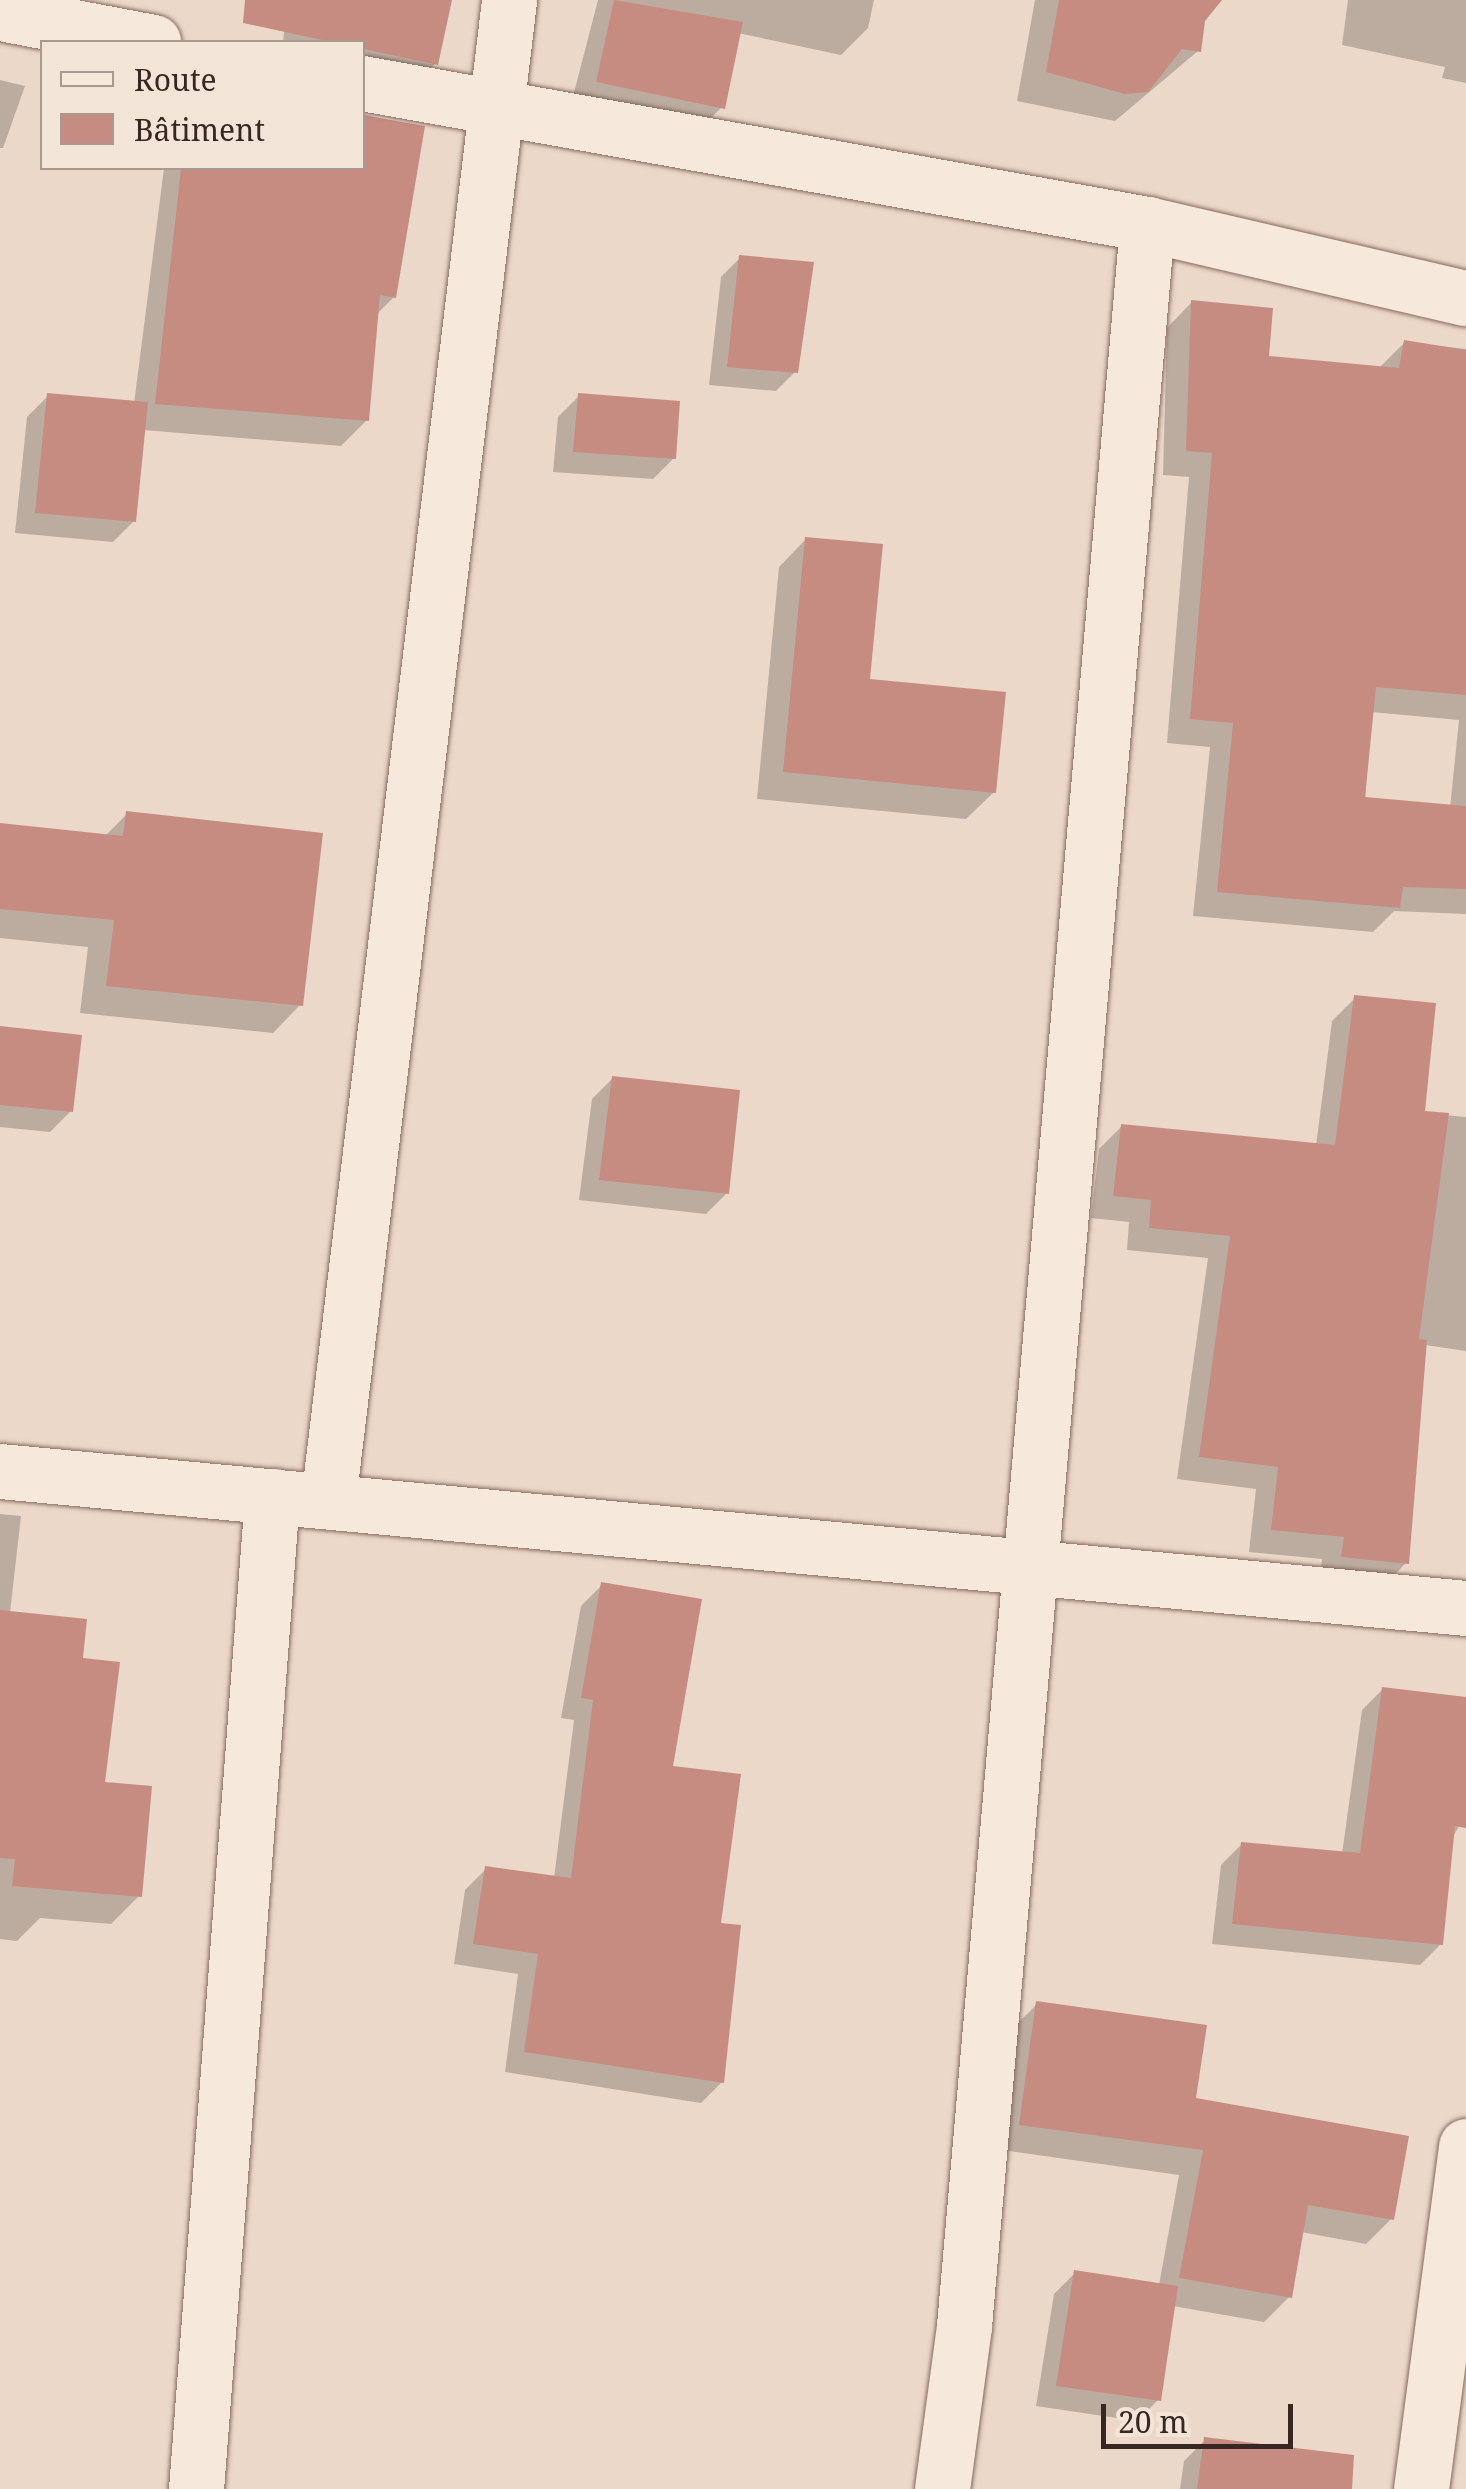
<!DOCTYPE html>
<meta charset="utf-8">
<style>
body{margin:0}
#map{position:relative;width:1466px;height:2489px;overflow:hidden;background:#ebd8c9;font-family:"Noto Serif",serif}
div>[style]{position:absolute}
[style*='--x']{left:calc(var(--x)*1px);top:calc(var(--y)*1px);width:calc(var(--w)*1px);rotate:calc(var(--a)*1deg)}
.shadow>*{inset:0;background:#0003}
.building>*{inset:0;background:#c68c82}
.roads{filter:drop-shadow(0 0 2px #876a5f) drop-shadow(0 0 2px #876a5f)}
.minor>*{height:55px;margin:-27.5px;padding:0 27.5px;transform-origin:27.5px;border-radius:27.5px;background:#f7e8dc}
span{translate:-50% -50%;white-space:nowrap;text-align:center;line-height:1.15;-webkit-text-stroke:10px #f3e4d8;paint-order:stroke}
.legend{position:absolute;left:40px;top:40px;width:325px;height:130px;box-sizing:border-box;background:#f3e4d8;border:2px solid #a8988f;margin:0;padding:12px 18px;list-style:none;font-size:30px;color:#382622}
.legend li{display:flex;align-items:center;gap:20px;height:50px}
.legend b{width:50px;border:2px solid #a8988f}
.scale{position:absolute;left:1101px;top:2404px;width:192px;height:45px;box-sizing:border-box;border:5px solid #382622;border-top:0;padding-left:12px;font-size:30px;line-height:35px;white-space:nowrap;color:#382622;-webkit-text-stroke:8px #f3e4d8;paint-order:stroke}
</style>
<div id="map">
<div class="shadow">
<i style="clip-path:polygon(265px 0,449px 0,435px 64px,409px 90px,362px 83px,362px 42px,283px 42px,287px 8px)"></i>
<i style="clip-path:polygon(598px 0,874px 0,868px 28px,841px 55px,738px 33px,722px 107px,695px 134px,570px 108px)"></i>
<i style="clip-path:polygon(1035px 0,1205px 0,1198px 51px,1115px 121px,1017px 101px)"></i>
<i style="clip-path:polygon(1348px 0,1466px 0,1466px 83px,1442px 78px,1445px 67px,1342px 45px)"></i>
<i style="clip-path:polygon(0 80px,25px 86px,3px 148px,0 148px)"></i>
<i style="clip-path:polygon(362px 114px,422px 128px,394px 297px,376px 315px,367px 420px,341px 446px,143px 430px,134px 521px,113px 542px,15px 533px,27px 417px,48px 396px,134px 404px,164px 168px,362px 168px)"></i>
<i style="clip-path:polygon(740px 258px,795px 372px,776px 391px,709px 385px,721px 277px)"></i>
<i style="clip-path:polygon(evenodd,1191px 303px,1266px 358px,1379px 368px,1405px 342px,1466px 349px,1466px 914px,1394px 911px,1373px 932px,1193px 916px,1210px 747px,1167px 743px,1189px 477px,1163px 475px,1167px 328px,1191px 303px,1371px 712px,1459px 720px,1450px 808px,1365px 803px,1371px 712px)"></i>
<i style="clip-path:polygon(579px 396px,674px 458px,653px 479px,553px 472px,558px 417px)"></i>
<i style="clip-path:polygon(806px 539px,868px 681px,994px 792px,966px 819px,757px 799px,779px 567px)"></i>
<i style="clip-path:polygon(127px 814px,300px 1005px,273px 1033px,80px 1013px,88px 947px,0 938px,0 825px,104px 837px)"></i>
<i style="clip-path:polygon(1355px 998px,1422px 1113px,1466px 1117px,1466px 1351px,1425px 1345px,1406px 1563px,1383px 1586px,1320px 1579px,1322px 1559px,1249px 1552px,1256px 1489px,1177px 1479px,1208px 1258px,1127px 1250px,1129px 1222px,1091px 1218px,1099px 1149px,1122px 1126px,1316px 1146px,1332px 1021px)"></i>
<i style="clip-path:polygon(0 1029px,71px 1111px,50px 1132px,0 1127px)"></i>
<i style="clip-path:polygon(613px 1078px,727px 1193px,706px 1214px,579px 1200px,592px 1099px)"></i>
<i style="clip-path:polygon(0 1514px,21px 1516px,10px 1613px,80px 1660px,102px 1784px,139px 1896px,111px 1924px,40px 1918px,17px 1941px,0 1939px)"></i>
<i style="clip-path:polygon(602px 1585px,670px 1768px,722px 2082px,701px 2103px,505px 2072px,518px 1974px,454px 1964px,465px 1890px,486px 1869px,554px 1878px,574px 1720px,561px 1718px,581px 1606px)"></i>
<i style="clip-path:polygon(1383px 1689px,1466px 1700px,1466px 1814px,1451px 1840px,1441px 1944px,1420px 1965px,1212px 1944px,1221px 1865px,1242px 1844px,1342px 1854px,1362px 1710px)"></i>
<i style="clip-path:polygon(1037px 2004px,1391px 2219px,1366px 2244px,1301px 2232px,1289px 2297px,1264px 2322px,1173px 2306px,1158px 2400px,1137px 2421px,1036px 2406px,1054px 2294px,1075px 2273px,1159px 2285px,1179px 2175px,995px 2149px,1012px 2029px)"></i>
<i style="clip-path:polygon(1205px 2440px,1291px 2489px,1180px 2489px,1184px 2461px)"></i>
</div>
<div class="building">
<i style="clip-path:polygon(245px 0,452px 0,438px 65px,243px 23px)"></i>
<i style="clip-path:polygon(614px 0,743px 22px,725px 109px,596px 82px)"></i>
<i style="clip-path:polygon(1059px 0,1222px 0,1205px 21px,1201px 52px,1182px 49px,1148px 92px,1125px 94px,1046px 72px)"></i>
<i style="clip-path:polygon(362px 115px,425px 126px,396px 298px,380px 295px,369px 421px,155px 404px,181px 168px,362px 168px)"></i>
<i style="clip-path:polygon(739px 255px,814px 262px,798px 373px,727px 367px)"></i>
<i style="clip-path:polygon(1191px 300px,1273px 308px,1269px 356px,1399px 368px,1404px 340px,1466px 350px,1466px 695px,1376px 687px,1365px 797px,1466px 806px,1466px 889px,1403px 887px,1400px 908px,1217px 892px,1233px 723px,1190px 719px,1212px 453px,1186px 451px)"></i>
<i style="clip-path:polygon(47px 393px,148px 402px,136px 522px,35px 513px)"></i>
<i style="clip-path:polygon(578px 393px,680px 401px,676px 459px,573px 452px)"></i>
<i style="clip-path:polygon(805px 537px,883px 544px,870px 679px,1006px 692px,996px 793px,783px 772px)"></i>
<i style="clip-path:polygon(126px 811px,323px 833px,303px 1006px,106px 986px,114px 920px,0 909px,0 823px,123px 836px)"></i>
<i style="clip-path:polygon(1354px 995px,1436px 1003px,1425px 1111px,1449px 1113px,1419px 1339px,1427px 1340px,1409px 1564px,1341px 1557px,1344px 1537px,1271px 1530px,1278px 1467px,1199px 1457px,1230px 1236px,1149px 1228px,1151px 1200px,1113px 1196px,1121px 1124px,1335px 1145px)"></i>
<i style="clip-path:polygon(0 1026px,82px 1035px,73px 1112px,0 1105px)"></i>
<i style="clip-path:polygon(612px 1076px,740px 1090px,729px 1194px,599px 1180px)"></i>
<i style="clip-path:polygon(601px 1582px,702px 1599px,673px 1766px,741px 1774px,721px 1923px,741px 1925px,724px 2083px,524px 2052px,538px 1954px,473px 1944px,485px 1866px,571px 1878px,593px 1700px,581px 1698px)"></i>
<i style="clip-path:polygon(0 1610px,87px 1619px,83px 1658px,120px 1662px,105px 1782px,152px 1786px,142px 1897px,12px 1886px,15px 1859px,0 1858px)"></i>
<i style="clip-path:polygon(1382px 1687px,1466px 1697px,1466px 1828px,1455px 1826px,1443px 1945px,1232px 1924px,1241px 1842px,1360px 1853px)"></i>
<i style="clip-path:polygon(1036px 2001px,1207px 2025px,1196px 2098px,1409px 2136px,1394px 2220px,1308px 2205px,1292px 2298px,1179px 2278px,1203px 2150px,1019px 2125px)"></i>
<i style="clip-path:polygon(1074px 2270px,1178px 2286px,1161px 2401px,1056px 2386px)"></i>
<i style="clip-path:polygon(1204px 2437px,1354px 2455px,1352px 2489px,1197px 2489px)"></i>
</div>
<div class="roads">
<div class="minor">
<i style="--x:0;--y:13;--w:156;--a:10.7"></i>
<i style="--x:362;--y:83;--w:798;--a:10.18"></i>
<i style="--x:1147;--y:224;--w:327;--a:13.1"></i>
<i style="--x:0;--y:1471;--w:1472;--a:5.34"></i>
<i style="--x:328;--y:1501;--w:1512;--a:-83.12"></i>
<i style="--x:196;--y:2489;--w:996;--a:-85.62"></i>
<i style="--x:942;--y:2489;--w:164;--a:-82.3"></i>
<i style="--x:964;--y:2326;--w:2110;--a:-85.02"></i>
<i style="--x:1421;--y:2489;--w:346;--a:-82.5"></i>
</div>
</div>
<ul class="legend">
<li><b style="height:12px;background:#f7e8dc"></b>Route</li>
<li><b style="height:28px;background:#c68c82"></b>Bâtiment</li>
</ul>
<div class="scale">20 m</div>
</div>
